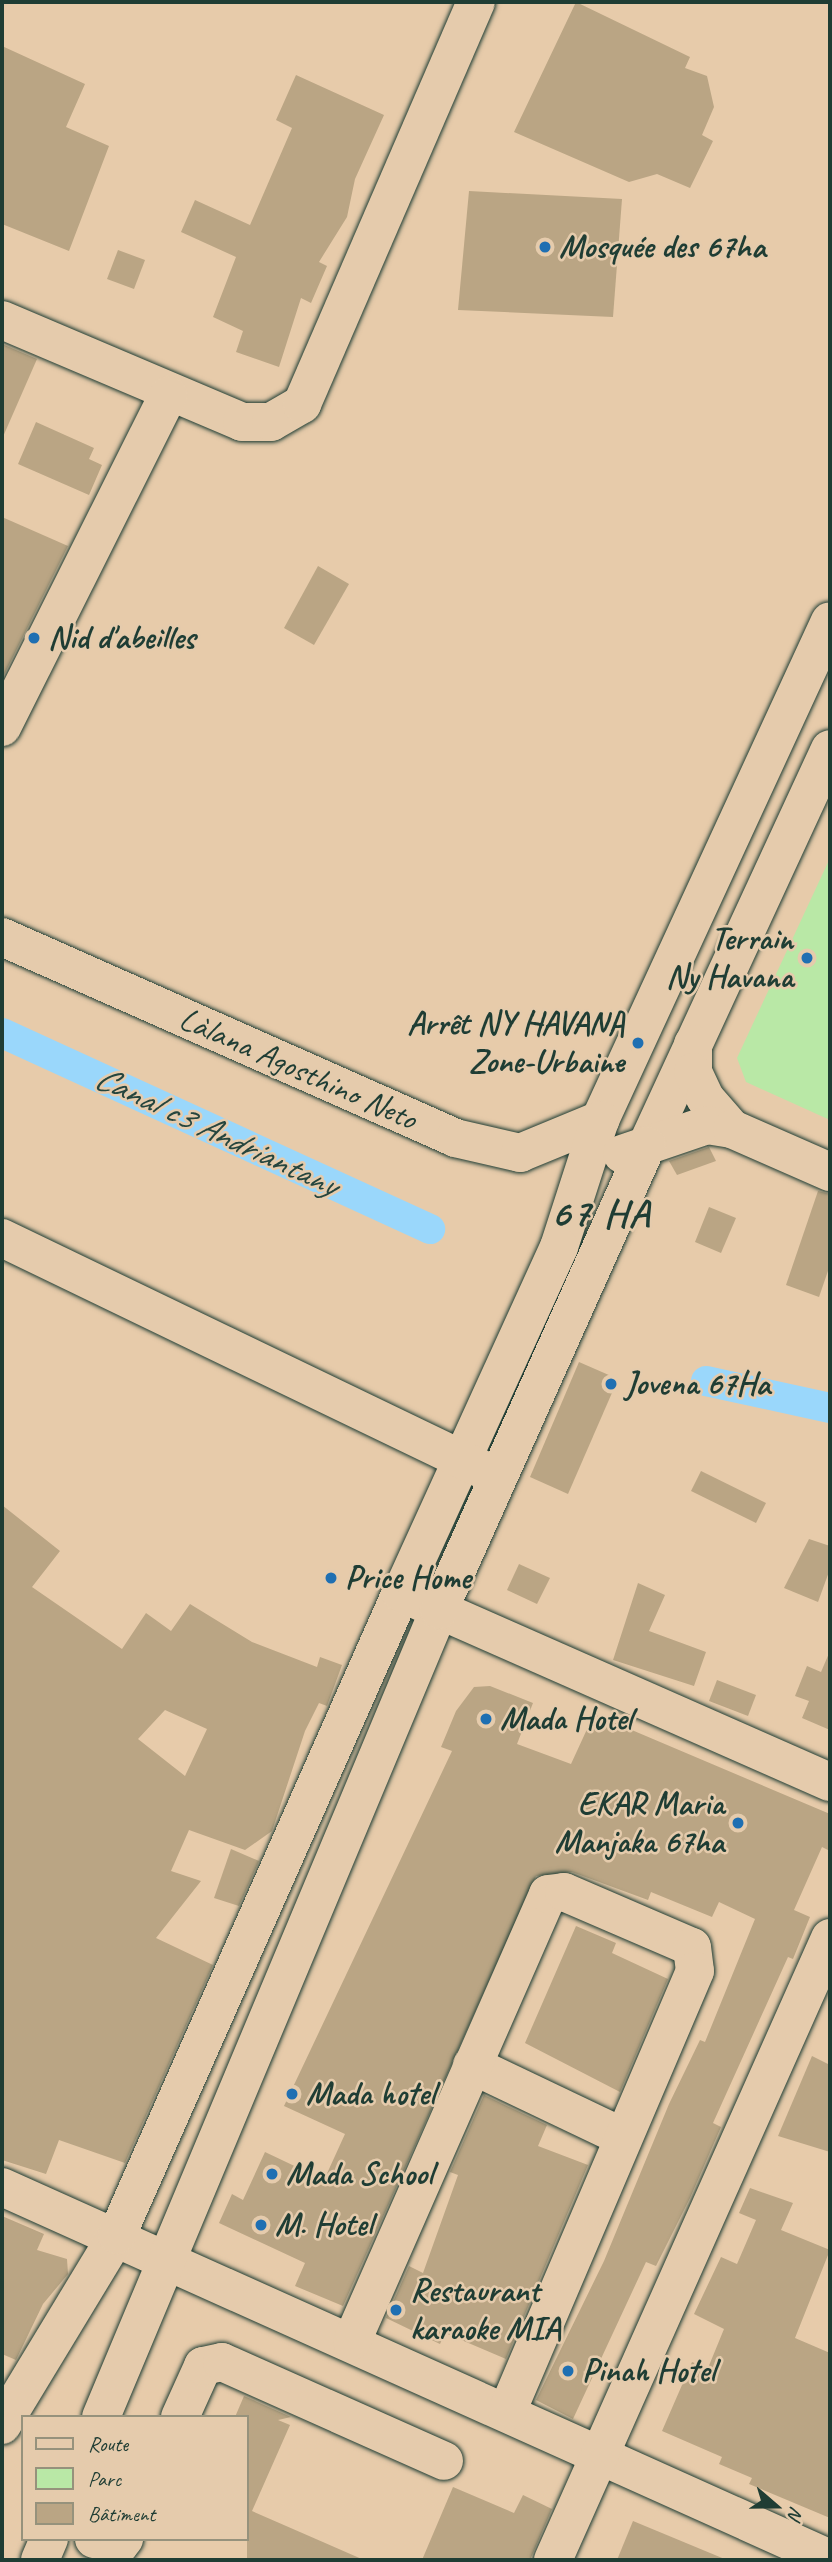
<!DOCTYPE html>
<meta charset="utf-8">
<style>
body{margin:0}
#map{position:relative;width:832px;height:2562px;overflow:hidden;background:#e7cbaa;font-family:Caveat,sans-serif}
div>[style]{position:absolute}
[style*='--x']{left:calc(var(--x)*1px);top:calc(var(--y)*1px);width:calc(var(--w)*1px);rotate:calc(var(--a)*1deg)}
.green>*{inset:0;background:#b9e8a6}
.canal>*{height:30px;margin:-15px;padding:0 15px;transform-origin:15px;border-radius:15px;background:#9ad7fb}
.building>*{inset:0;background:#baa584}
.roads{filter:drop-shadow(0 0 2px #1f3d34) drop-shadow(0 0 2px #1f3d34)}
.minor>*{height:38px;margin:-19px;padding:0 19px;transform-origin:19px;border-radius:19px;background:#e5cbac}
.major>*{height:38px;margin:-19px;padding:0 19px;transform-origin:19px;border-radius:19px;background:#e5cbac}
.dots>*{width:19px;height:19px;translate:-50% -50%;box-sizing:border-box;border:4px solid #e5cbac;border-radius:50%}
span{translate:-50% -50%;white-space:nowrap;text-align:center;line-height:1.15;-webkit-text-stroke:5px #e5cbac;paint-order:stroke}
.poi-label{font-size:33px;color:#1f3d34;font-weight:700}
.left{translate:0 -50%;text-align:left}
.right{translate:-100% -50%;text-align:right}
.street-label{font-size:33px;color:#1f3d34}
.water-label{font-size:35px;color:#25453e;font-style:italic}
.district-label{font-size:40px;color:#1f3d34;font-weight:700;letter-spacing:2px}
.frame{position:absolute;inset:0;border:4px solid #1f3d34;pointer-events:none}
.legend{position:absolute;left:21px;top:2415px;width:228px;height:126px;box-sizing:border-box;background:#e5cbac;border:2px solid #96927c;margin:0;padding:9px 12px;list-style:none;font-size:21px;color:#1f3d34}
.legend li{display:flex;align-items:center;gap:14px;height:35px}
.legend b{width:35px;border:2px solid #96927c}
.north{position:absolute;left:741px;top:2471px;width:70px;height:70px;-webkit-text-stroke:5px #e5cbac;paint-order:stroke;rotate:110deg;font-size:19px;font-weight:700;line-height:28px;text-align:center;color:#1f3d34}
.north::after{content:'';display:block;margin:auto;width:24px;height:32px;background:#1f3d34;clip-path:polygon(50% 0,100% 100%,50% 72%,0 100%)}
</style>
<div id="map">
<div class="green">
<i style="clip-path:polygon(830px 858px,830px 1120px,746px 1082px,737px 1058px)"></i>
</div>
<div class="canal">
<i style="--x:2;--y:1033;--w:471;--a:24.6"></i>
<i style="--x:706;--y:1381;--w:127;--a:12.3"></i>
</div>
<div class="building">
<i style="clip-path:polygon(576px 2px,690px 57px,685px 68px,707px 76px,714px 107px,702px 135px,713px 141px,690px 188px,657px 174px,629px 182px,514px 132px)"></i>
<i style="clip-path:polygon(2px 46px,85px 84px,66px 127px,109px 146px,69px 251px,2px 224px)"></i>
<i style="clip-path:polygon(296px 75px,384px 115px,355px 179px,347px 217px,319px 262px,327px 266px,311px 303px,301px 298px,279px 367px,236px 352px,243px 331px,213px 317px,236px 257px,181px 232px,195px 200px,250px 225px,292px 128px,276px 120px)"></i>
<i style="clip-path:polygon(469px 191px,622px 199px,613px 317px,458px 310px)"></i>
<i style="clip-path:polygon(118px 250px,145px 260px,134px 289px,107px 279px)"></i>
<i style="clip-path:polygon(2px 344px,37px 359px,2px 439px)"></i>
<i style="clip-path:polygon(36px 422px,94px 448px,89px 459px,102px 465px,89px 495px,18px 464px)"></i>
<i style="clip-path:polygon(2px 517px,68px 546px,2px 679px)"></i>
<i style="clip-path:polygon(318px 566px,349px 584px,314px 645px,284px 628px)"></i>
<i style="clip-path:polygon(709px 1147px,716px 1161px,677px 1175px,669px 1161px)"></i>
<i style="clip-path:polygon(818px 1191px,830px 1194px,830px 1265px,819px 1297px,786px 1285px)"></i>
<i style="clip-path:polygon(709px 1207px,736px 1218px,721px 1253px,695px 1242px)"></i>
<i style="clip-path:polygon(579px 1362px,618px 1379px,568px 1494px,530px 1477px)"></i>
<i style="clip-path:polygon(701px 1471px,766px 1503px,756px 1523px,691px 1491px)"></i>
<i style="clip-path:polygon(evenodd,2px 1505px,60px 1551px,32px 1587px,122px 1649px,146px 1613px,171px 1631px,190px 1604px,252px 1642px,317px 1667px,320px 1657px,342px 1665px,327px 1706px,319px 1703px,305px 1731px,272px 1831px,245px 1850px,189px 1830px,171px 1871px,201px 1881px,156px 1938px,213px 1965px,125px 2163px,59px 2140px,46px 2174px,2px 2160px,2px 1505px,165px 1710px,207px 1729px,185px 1776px,138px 1739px,165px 1710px)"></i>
<i style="clip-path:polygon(809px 1539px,830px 1546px,830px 1569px,818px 1602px,784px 1588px)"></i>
<i style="clip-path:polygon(519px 1564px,550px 1578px,537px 1604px,507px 1590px)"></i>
<i style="clip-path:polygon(638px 1583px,665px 1595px,649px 1631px,706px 1652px,694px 1686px,613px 1660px)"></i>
<i style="clip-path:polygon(830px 1651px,830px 1730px,802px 1718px,809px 1701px,795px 1696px,807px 1666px,821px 1672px)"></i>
<i style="clip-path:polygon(717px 1680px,756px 1695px,748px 1716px,709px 1701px)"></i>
<i style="clip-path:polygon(490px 1686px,533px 1703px,517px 1744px,571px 1764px,594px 1714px,830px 1814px,830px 1851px,822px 1847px,794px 1910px,810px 1917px,793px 1959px,788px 1957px,713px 2123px,721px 2127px,690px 2198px,656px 2266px,646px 2262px,573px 2419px,536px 2400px,604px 2261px,669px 2104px,700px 2040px,705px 2042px,755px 1919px,719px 1902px,712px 1917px,651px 1892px,648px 1900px,572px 1872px,536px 1876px,343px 2306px,295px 2286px,305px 2263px,219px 2223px,232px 2194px,243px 2200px,265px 2152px,324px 2180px,345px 2134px,284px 2106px,452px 1751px,441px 1747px,456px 1711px,474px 1687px)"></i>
<i style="clip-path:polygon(231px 1849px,259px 1861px,239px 1906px,214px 1898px)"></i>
<i style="clip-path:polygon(576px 1926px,616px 1943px,612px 1953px,668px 1979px,620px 2092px,525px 2043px)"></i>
<i style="clip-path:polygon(812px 2056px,830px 2065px,830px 2152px,778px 2136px)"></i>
<i style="clip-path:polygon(484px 2095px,547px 2125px,538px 2146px,588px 2165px,506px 2359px,445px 2333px,440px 2344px,386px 2318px,409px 2266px,423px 2273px,458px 2175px,450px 2172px)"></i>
<i style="clip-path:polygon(750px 2188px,793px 2203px,781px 2230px,830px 2250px,795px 2338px,830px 2353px,830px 2518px,749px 2484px,752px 2478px,719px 2464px,722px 2457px,662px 2431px,692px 2362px,708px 2368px,724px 2329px,694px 2314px,721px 2257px,737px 2264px,756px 2220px,739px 2213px)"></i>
<i style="clip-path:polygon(2px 2216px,44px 2234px,37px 2250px,67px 2259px,68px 2274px,43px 2304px,16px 2360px,2px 2354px)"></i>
<i style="clip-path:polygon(244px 2396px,291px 2417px,278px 2420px,290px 2425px,252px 2511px,364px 2560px,247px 2560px,247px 2417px,235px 2417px)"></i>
<i style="clip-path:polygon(453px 2487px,514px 2513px,523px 2495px,552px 2509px,530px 2560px,422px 2560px)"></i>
<i style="clip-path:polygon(633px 2521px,727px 2560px,617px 2560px)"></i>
</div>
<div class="roads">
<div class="minor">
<i style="--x:2;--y:320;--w:261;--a:23"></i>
<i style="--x:242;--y:422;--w:29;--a:0"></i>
<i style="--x:271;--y:422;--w:36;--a:-30"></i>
<i style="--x:302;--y:404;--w:438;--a:-66.6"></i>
<i style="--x:2;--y:727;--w:371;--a:-63.4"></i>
<i style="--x:600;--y:1120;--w:549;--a:-65.25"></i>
<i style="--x:647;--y:1145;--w:436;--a:-65.2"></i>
<i style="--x:472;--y:2065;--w:167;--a:25.5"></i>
<i style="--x:2;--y:2187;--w:908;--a:24.19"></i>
<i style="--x:352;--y:2341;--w:488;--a:-66.3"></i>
<i style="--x:548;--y:1894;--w:16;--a:-7"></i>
<i style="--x:564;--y:1892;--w:139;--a:23.3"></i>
<i style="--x:692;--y:1947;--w:24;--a:83"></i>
<i style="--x:695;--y:1971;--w:479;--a:113.1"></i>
<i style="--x:101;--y:2417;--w:875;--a:-67.27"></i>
<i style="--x:180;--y:2417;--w:56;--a:-65.7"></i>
<i style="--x:203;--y:2366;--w:19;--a:-12"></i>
<i style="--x:222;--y:2362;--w:243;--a:24"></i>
<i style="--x:2;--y:2425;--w:222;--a:-58.8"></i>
<i style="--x:117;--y:2235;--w:702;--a:-66.14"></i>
<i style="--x:94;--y:2539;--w:26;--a:13"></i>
<i style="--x:119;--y:2545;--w:8;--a:-50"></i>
<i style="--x:40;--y:2560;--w:23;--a:-67"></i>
<i style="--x:553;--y:2560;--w:681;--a:-65.99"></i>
</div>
<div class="major">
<i style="--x:2;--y:937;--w:496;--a:23.9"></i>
<i style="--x:455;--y:1138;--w:67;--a:13"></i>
<i style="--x:520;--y:1153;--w:87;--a:-22.4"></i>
<i style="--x:693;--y:1044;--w:28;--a:90"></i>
<i style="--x:693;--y:1072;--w:29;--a:65"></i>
<i style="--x:705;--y:1098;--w:41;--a:48.9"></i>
<i style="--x:600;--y:1120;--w:133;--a:107.9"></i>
<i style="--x:559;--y:1247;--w:380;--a:114.5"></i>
<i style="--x:401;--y:1593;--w:469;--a:23.8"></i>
<i style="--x:622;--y:1154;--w:90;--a:-18.8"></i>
<i style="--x:707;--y:1125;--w:25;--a:9"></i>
<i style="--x:732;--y:1129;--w:107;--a:23.7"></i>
<i style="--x:2;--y:1238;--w:548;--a:25.72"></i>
<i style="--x:439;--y:1610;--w:509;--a:-65.9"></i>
</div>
</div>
<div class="dots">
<i style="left:545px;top:247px;background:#1f6fb2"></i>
<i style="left:34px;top:638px;background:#1f6fb2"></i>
<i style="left:807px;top:958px;background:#1f6fb2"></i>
<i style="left:638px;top:1043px;background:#1f6fb2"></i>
<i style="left:611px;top:1384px;background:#1f6fb2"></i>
<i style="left:331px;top:1578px;background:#1f6fb2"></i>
<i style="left:486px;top:1719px;background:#1f6fb2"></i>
<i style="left:738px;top:1823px;background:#1f6fb2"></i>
<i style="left:292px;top:2094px;background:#1f6fb2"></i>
<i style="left:272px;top:2174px;background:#1f6fb2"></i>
<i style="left:261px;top:2225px;background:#1f6fb2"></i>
<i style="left:396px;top:2310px;background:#1f6fb2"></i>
<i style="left:568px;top:2371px;background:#1f6fb2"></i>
</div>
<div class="poi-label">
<span class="left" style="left:559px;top:247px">Mosquée des 67ha</span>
<span class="left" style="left:48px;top:638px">Nid d'abeilles</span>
<span class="right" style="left:793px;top:958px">Terrain<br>Ny Havana</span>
<span class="right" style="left:624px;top:1043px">Arrêt NY HAVANA<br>Zone-Urbaine</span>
<span class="left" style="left:625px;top:1384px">Jovena 67Ha</span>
<span class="left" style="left:345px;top:1578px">Price Home</span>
<span class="left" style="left:500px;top:1719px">Mada Hotel</span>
<span class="right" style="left:724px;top:1823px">EKAR Maria<br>Manjaka 67ha</span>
<span class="left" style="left:306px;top:2094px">Mada hotel</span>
<span class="left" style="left:286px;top:2174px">Mada School</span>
<span class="left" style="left:275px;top:2225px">M. Hotel</span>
<span class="left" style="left:410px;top:2310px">Restaurant<br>karaoke MIA</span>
<span class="left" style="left:582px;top:2371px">Pinah Hotel</span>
</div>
<div class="street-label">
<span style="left:298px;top:1069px;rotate:24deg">Làlana Agosthino Neto</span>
</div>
<div class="water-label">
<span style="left:216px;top:1131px;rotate:25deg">Canal c3 Andriantany</span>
</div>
<div class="district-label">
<span style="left:601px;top:1213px">67 HA</span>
</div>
<div class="frame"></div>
<ul class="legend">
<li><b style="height:9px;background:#e5cbac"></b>Route</li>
<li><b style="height:19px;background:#b9e8a6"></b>Parc</li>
<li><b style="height:19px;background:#baa584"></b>Bâtiment</li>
</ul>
<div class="north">N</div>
</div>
